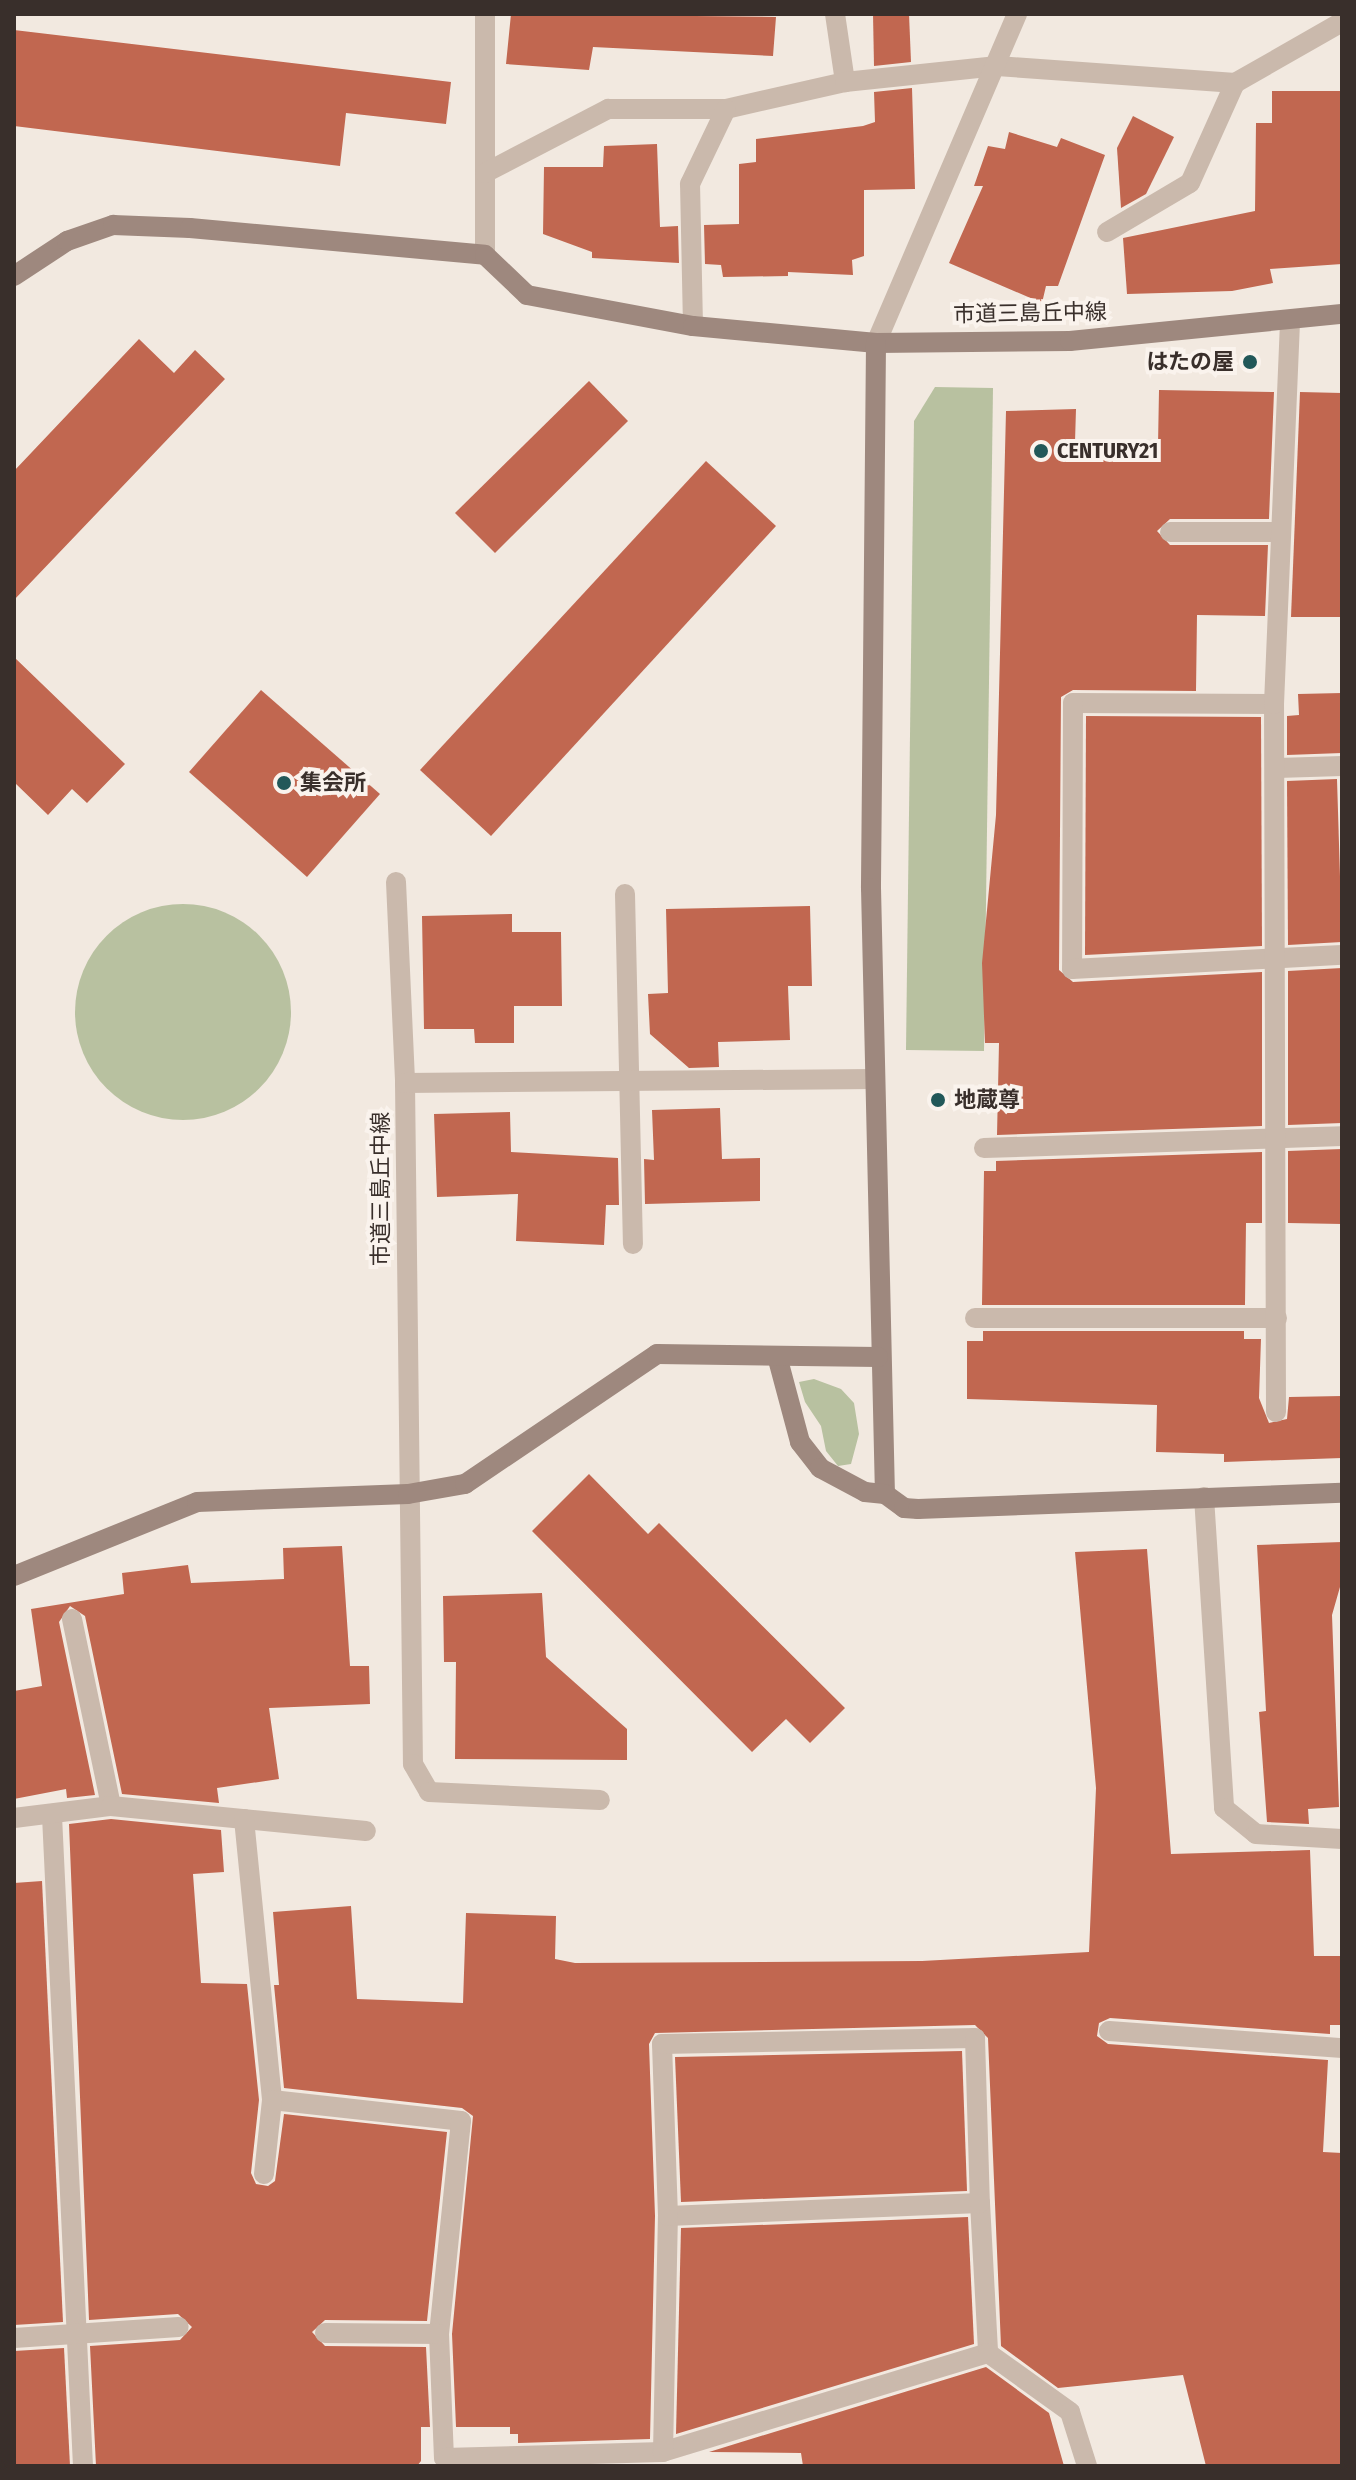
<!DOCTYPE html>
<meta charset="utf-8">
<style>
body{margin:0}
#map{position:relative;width:1356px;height:2480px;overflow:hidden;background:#f2e9e0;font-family:"Fira Sans Condensed","Noto Sans JP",sans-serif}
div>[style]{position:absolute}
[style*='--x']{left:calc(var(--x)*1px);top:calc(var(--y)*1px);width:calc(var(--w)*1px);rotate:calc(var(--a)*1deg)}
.green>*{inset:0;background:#b8c1a0}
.round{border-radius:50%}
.building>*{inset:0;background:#c16750}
.street>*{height:20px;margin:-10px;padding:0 10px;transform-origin:10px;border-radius:10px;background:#cab9ac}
.secondary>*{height:20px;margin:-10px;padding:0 10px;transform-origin:10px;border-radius:10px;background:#9e887e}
.dots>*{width:22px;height:22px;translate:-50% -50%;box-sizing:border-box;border:4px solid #faf3ed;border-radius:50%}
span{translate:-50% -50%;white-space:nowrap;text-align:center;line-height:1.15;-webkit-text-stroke:8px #faf3ed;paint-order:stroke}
.street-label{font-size:22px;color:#392f2b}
.poi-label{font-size:22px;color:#392f2b;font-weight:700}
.right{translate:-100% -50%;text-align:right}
.left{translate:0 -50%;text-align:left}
.frame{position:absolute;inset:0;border:16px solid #392f2b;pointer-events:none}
</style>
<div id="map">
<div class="green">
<i style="clip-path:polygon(935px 387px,993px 388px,984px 1051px,906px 1050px,914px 421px)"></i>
<i class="round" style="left:75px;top:904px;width:216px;height:216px"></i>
<i style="clip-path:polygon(814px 1379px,841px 1389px,854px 1403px,859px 1434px,851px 1464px,838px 1466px,826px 1451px,821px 1426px,805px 1402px,799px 1382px)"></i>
</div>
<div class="building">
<i style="clip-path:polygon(511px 14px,776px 17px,773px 56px,593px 47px,589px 70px,506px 64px)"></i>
<i style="clip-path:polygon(873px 14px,909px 14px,911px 62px,874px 66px)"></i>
<i style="clip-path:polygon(14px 30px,451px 82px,446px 124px,346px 113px,340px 166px,14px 126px)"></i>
<i style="clip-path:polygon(912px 88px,915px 189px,864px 190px,864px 256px,852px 260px,853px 275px,788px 272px,788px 276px,723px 277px,721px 265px,705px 264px,704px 225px,739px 224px,739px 164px,756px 162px,756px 139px,863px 126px,875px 122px,874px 92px)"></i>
<i style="clip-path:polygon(1272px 91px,1342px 91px,1342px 264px,1270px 269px,1273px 283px,1232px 291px,1127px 294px,1123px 238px,1255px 211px,1256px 123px,1272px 123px)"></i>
<i style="clip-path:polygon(1133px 116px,1174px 137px,1146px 194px,1121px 208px,1117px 148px)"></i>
<i style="clip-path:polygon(1009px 132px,1057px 147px,1061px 138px,1105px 155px,1058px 286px,1046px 286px,1042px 303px,949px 263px,983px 186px,974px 186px,988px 146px,1005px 149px)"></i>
<i style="clip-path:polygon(657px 144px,660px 227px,678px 226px,679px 263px,592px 258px,592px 252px,543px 234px,544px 167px,603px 167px,604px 146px)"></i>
<i style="clip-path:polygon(139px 339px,174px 373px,195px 350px,225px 379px,14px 600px,14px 471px)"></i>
<i style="clip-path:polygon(589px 381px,628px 421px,495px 553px,455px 513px)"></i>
<i style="clip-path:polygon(1159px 390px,1274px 392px,1269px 519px,1170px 519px,1157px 531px,1170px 545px,1268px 545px,1265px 616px,1197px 615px,1196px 691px,1073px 690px,1061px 697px,1059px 970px,1073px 982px,1262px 972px,1262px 1126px,997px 1135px,999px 1043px,985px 1043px,982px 963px,996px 815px,1006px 411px,1076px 409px,1075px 442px,1158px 445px)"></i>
<i style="clip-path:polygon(1300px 392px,1342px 393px,1342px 617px,1291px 617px)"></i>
<i style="clip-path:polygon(706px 461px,776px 526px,491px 836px,420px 770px)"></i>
<i style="clip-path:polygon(14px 657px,125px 764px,87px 803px,72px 789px,48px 815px,14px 782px)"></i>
<i style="clip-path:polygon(261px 690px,380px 794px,307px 877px,189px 772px)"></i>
<i style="clip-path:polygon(1342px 693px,1342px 753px,1287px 755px,1287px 716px,1299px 715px,1298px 694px)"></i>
<i style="clip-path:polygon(1086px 716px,1261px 717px,1262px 946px,1085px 955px)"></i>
<i style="clip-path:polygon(1337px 779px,1342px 942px,1288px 945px,1287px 781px)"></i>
<i style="clip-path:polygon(810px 906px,812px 986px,788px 986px,790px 1040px,718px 1042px,719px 1067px,689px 1068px,650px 1034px,648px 994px,668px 993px,666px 909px)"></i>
<i style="clip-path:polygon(512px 914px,512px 932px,561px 932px,562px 1006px,514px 1006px,514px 1043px,475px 1043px,474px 1029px,424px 1029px,422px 916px)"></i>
<i style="clip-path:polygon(1342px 968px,1342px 1123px,1288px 1125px,1288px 971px)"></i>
<i style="clip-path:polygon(720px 1108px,722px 1159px,760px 1158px,760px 1201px,645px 1204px,644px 1159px,654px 1160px,652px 1110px)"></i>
<i style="clip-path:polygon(510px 1112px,511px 1152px,618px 1158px,619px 1205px,606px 1205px,604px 1245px,516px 1241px,518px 1194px,437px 1197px,434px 1114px)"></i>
<i style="clip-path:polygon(1342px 1149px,1342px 1224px,1288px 1223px,1288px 1151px)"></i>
<i style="clip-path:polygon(1262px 1152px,1262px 1223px,1246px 1223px,1245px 1305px,982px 1305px,984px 1171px,996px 1171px,996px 1161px)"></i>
<i style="clip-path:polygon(983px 1331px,1244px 1331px,1244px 1339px,1261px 1339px,1259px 1398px,1269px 1423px,1287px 1419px,1289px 1397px,1342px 1396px,1342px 1458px,1224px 1462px,1224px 1454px,1156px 1452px,1157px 1405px,967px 1399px,967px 1341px,983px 1341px)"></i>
<i style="clip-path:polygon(589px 1474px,648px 1534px,659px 1523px,845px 1708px,810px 1743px,786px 1719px,752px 1752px,532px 1531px)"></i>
<i style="clip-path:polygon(1342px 1542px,1342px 1580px,1332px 1615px,1339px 1807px,1308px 1809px,1309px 1824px,1267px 1822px,1259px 1712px,1266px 1711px,1257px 1545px)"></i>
<i style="clip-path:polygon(342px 1546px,350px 1666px,369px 1666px,370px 1704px,269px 1708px,279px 1779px,217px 1788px,219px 1803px,122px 1794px,85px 1616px,70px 1606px,59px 1622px,95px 1795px,67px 1798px,66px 1789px,14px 1799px,14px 1691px,42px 1686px,31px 1609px,124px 1594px,122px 1573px,188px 1565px,191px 1583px,284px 1579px,283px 1548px)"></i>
<i style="clip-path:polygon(1147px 1549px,1171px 1854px,1310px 1850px,1314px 1956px,1342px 1956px,1342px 2025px,1330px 2025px,1330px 2034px,1110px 2018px,1099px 2023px,1097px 2036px,1108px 2044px,1328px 2060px,1323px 2152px,1342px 2153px,1342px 2466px,1206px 2466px,1183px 2375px,1058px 2388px,1001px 2346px,988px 2038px,975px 2025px,655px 2033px,649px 2044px,655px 2216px,650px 2439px,518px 2443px,518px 2434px,510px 2434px,510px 2427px,456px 2427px,452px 2334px,473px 2116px,462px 2108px,284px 2088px,274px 1985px,279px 1985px,273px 1912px,351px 1906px,357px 1999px,463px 2003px,466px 1913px,556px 1916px,555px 1959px,575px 1963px,922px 1961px,1089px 1952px,1096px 1788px,1075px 1552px)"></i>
<i style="clip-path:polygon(542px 1593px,546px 1657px,627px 1729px,627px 1760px,455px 1759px,456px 1662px,444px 1662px,443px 1596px)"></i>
<i style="clip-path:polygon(111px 1819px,221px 1830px,224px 1872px,193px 1874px,201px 1983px,247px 1984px,259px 2100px,251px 2173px,256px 2184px,268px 2186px,275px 2181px,284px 2114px,447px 2132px,427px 2321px,325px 2320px,312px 2332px,325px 2346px,426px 2347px,430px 2427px,421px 2427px,421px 2461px,417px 2466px,96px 2466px,90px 2346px,180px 2340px,192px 2327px,178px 2314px,89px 2320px,69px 1824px)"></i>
<i style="clip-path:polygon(42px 1881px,63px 2322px,14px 2325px,14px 1883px)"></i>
<i style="clip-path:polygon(962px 2051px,967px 2191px,681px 2202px,675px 2057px)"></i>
<i style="clip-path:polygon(968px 2217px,974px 2344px,676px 2434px,681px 2228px)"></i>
<i style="clip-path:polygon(64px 2348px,70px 2466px,14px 2466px,14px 2351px)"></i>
<i style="clip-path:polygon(986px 2367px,1049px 2413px,1064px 2466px,803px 2466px,801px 2453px,709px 2452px)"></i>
</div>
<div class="street">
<i style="--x:485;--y:14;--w:241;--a:90"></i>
<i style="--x:835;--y:14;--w:69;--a:81.6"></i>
<i style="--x:485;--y:173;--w:139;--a:-27.5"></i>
<i style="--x:608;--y:109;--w:118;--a:0"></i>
<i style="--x:726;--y:109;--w:122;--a:-12.8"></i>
<i style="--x:845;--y:82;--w:153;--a:-6"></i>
<i style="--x:997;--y:66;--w:239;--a:4.1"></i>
<i style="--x:1235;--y:83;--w:123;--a:-29.7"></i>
<i style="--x:1107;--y:232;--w:96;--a:-30.6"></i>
<i style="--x:1190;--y:183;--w:110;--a:-65.8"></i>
<i style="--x:693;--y:326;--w:142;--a:-91.2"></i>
<i style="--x:690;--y:184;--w:83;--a:-64.4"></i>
<i style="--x:876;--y:343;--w:358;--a:-66.8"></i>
<i style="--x:1170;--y:532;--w:110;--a:0"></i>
<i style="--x:1274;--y:704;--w:201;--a:-179.7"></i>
<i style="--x:1073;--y:703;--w:266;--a:90.2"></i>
<i style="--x:1072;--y:969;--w:270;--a:-3"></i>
<i style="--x:1277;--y:768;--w:65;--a:-1.8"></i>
<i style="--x:396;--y:882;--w:201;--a:87.4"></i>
<i style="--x:405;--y:1083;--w:681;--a:89.33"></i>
<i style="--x:413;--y:1764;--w:32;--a:60"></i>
<i style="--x:429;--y:1792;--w:171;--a:2.7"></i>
<i style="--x:625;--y:894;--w:350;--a:88.7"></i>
<i style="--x:405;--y:1083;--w:469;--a:-0.5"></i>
<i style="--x:984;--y:1148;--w:358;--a:-1.9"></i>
<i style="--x:975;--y:1318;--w:302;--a:0"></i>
<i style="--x:1276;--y:1412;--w:708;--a:-90.16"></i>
<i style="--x:1274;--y:704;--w:382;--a:-87.6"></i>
<i style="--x:1204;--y:1497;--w:312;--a:86.3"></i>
<i style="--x:1224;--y:1808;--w:41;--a:39.1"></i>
<i style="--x:1256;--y:1834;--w:86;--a:3.3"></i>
<i style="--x:72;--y:1619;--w:191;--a:78.2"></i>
<i style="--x:52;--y:1816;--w:651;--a:87.27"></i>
<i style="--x:14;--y:1818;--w:98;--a:-7.1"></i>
<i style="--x:111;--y:1806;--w:256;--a:5.6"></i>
<i style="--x:244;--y:1819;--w:282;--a:84.3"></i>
<i style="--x:272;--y:2100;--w:190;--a:6.3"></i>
<i style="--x:461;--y:2121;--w:214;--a:95.9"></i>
<i style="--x:439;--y:2334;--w:124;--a:87.7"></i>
<i style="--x:444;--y:2458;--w:219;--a:-1.6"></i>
<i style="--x:1109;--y:2031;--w:234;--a:4.2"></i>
<i style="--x:264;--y:2174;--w:74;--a:-83.8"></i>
<i style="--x:980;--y:2203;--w:150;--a:86.9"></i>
<i style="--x:988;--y:2353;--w:340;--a:163.1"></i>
<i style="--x:663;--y:2452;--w:236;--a:-88.8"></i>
<i style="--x:668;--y:2216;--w:312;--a:-2.4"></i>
<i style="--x:668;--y:2216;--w:172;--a:-92"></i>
<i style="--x:662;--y:2044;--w:313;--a:-1.1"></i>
<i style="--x:975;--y:2038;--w:165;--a:88.3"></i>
<i style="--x:325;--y:2333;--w:114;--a:0.5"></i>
<i style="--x:14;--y:2338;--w:165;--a:-3.8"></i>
<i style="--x:988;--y:2353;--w:101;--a:35.7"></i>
<i style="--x:1070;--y:2412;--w:57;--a:72.5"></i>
</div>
<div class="secondary">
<i style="--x:14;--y:276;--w:64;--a:-33.4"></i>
<i style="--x:67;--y:241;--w:49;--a:-19.2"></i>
<i style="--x:113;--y:225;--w:77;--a:2.2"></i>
<i style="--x:190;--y:228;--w:296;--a:5.2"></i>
<i style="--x:485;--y:255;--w:58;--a:43.6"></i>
<i style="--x:527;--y:295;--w:169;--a:10.6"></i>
<i style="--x:693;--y:326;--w:184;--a:5.3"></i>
<i style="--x:876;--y:343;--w:194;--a:-0.6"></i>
<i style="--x:1070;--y:341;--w:273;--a:-5.7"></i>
<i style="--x:876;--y:343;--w:545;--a:90.53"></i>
<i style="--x:871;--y:888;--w:606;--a:88.68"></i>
<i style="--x:885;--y:1494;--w:24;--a:36"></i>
<i style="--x:904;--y:1508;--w:14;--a:4"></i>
<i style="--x:918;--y:1509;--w:424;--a:-2.2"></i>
<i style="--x:777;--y:1356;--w:89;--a:75"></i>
<i style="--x:800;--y:1442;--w:33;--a:52"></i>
<i style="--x:820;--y:1468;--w:51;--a:28.1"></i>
<i style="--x:865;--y:1492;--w:20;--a:6"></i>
<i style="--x:14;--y:1576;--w:197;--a:-22"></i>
<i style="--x:197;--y:1502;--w:211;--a:-2.2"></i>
<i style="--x:408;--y:1494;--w:58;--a:-10"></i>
<i style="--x:465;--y:1484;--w:232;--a:-34.1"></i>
<i style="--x:657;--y:1354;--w:221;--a:0.8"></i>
</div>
<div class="dots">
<i style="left:1250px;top:362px;background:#225859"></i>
<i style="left:1041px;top:451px;background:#225859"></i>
<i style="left:284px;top:783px;background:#225859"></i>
<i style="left:938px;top:1100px;background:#225859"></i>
</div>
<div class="street-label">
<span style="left:1030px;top:313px;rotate:-1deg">市道三島丘中線</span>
<span style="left:381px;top:1189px;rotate:-90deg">市道三島丘中線</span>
</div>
<div class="poi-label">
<span class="right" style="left:1234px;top:362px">はたの屋</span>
<span class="left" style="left:1057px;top:451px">CENTURY21</span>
<span class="left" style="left:300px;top:783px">集会所</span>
<span class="left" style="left:954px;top:1100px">地蔵尊</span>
</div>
<div class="frame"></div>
</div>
